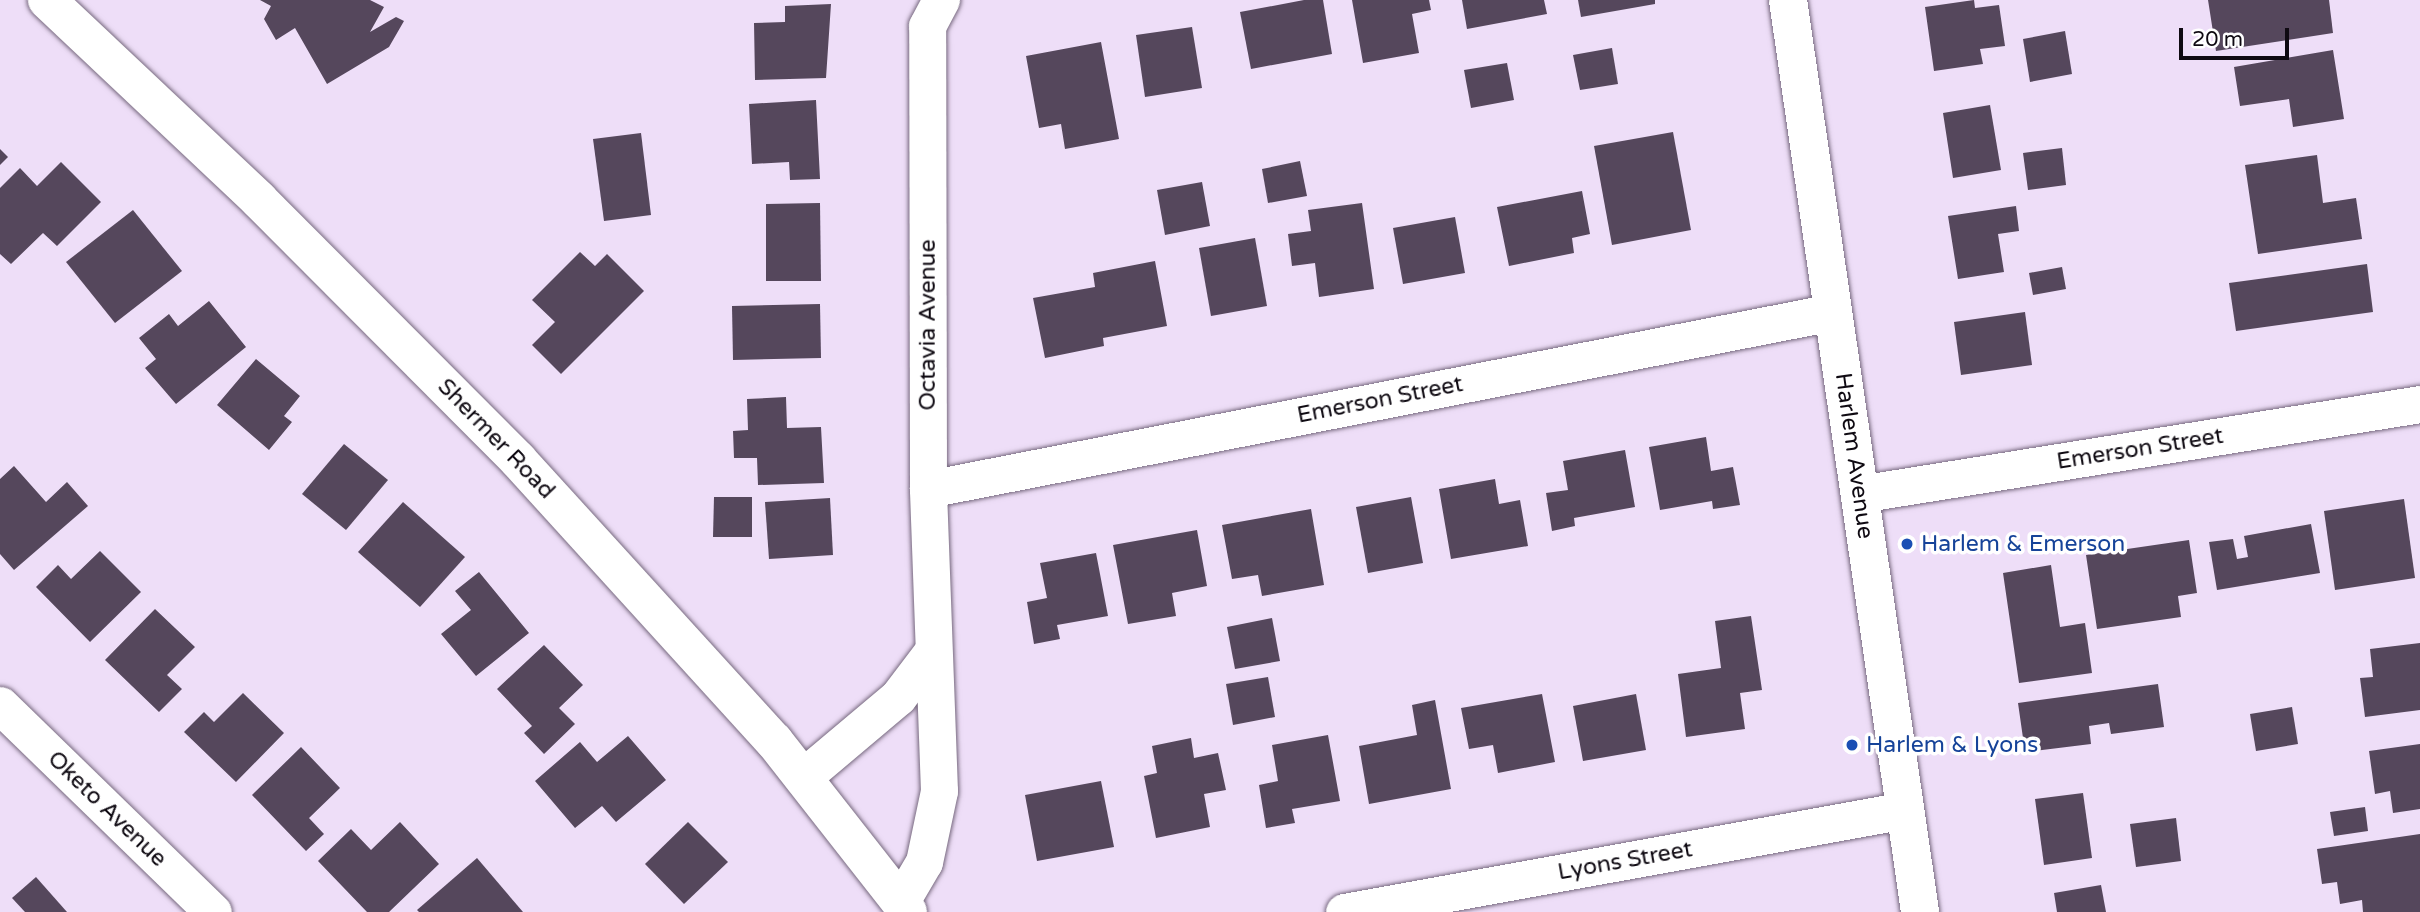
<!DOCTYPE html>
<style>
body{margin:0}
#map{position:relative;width:2420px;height:912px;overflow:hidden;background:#eedef8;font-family:"Varela Round",sans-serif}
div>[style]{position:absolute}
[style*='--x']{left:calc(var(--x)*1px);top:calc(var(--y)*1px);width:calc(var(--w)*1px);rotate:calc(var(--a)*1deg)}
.building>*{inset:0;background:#55475c}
.roads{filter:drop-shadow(0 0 2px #77697f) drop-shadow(0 0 2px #77697f)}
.minor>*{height:37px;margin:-18.5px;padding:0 18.5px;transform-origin:18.5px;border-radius:18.5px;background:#fff}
.secondary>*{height:38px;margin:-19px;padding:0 19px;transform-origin:19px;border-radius:19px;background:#fff}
.dots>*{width:19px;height:19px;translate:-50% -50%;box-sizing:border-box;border:4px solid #fff;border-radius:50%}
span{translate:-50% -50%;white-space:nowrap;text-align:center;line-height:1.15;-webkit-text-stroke:7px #fff;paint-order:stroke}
.street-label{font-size:23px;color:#0f0a12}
.transit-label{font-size:23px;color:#164399}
.left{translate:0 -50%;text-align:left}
.scale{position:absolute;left:2179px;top:28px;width:110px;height:32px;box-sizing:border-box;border:4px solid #0f0a12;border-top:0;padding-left:9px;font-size:21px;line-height:24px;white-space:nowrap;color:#0f0a12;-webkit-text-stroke:5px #fff;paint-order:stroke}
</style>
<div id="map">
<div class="building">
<i style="clip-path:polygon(260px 0,370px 0,384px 7px,370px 32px,396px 17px,404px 21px,389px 47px,327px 84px,295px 28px,276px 40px,264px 19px,271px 6px)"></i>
<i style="clip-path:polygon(1304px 0,1323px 0,1332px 54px,1251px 69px,1240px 12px)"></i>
<i style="clip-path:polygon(1352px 0,1429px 0,1431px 10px,1412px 14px,1419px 53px,1363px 63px)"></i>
<i style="clip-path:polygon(1462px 0,1544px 0,1547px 14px,1467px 29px)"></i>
<i style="clip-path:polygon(1578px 0,1655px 0,1655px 4px,1581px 17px)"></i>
<i style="clip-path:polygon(1974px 0,1975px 8px,1999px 5px,2005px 46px,1980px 49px,1983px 64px,1934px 71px,1925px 7px)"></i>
<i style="clip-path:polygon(2208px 0,2329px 0,2333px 33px,2216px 51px)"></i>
<i style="clip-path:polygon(831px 4px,826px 78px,755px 80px,754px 23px,785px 22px,785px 6px)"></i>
<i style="clip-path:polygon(1192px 27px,1202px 88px,1145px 97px,1136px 35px)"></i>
<i style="clip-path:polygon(2065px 31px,2072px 74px,2030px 82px,2023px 39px)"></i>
<i style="clip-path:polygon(1101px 42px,1119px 139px,1065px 149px,1061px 124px,1039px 128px,1026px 56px)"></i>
<i style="clip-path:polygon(1612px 48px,1618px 84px,1580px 90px,1573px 55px)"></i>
<i style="clip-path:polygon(2333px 50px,2344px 119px,2293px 127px,2289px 99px,2240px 106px,2234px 67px)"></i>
<i style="clip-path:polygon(1507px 63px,1514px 100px,1471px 108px,1464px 70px)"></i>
<i style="clip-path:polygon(816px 100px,820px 179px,790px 180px,789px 162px,752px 164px,749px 104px)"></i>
<i style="clip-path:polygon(1990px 105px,2001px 170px,1953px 178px,1943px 113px)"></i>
<i style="clip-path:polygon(1673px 132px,1691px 230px,1612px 245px,1594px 146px)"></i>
<i style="clip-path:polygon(641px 133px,651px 215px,604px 221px,593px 139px)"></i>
<i style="clip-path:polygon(2062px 148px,2066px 185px,2028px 190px,2023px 153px)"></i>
<i style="clip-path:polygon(0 149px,8px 157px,0 165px)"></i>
<i style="clip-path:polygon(2317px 155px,2323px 203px,2356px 198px,2362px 239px,2258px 254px,2245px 165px)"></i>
<i style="clip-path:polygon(1300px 161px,1307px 196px,1268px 203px,1262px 169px)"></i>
<i style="clip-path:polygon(61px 162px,101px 202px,57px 246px,43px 233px,11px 264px,0 254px,0 188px,20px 168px,37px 186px)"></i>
<i style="clip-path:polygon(1202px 182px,1210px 226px,1165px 235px,1157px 190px)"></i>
<i style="clip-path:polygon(1582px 191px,1590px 234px,1572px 238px,1574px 253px,1509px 266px,1497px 207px)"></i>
<i style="clip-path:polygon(820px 203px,821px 281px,766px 281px,766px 204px)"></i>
<i style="clip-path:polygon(1362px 203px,1374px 289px,1319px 297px,1315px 263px,1292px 266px,1288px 234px,1311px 231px,1308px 210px)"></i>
<i style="clip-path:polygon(2016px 206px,2019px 231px,1998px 234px,2004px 272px,1958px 279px,1948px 216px)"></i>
<i style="clip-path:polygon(133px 210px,182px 271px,115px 323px,66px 262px)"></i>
<i style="clip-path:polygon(1455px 217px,1465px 273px,1403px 284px,1393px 228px)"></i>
<i style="clip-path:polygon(1255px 238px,1267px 306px,1211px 316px,1199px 248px)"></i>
<i style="clip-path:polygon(580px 252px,595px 266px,607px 254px,644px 291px,561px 374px,532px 345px,555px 322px,532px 300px)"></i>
<i style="clip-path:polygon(1155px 261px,1167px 326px,1103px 338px,1104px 346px,1045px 358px,1033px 298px,1095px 287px,1093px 273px)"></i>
<i style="clip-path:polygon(2367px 264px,2373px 312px,2236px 331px,2229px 283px)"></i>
<i style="clip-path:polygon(2062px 267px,2066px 289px,2033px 295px,2029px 273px)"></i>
<i style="clip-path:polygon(209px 301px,246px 347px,176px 404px,145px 368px,156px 359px,139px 338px,169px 314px,178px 326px)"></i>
<i style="clip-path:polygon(820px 304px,821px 358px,733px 360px,732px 306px)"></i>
<i style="clip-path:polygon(2025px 312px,2032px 365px,1961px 375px,1954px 322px)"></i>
<i style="clip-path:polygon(256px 359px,300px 396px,284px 416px,292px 422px,269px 450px,217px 405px)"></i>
<i style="clip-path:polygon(786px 397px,787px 428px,821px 427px,824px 483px,758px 485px,757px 458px,734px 458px,733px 431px,748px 430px,747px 399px)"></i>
<i style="clip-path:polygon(1706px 437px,1711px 471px,1733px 467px,1740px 505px,1713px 509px,1712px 501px,1660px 510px,1649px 447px)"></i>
<i style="clip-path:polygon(344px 444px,388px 480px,346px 530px,302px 494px)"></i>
<i style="clip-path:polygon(1625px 450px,1635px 507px,1574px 518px,1575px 526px,1552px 531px,1546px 493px,1568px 490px,1563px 461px)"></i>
<i style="clip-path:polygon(14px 466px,46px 502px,67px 482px,88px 506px,14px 570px,0 554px,0 479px)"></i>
<i style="clip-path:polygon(1495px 479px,1499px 504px,1520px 500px,1528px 546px,1451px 559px,1439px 489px)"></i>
<i style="clip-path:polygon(714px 497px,752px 497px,752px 537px,713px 537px)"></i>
<i style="clip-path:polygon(1411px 497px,1423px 563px,1368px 573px,1356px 507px)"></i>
<i style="clip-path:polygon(830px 498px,833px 555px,769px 559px,765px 502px)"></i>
<i style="clip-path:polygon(2404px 499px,2415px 578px,2335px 590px,2324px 511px)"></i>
<i style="clip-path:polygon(403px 502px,465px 557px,420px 607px,358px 552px)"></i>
<i style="clip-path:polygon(1311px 509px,1324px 585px,1262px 596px,1258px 575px,1232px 579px,1222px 525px)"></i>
<i style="clip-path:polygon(2311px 524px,2320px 573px,2217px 590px,2209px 542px,2233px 539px,2237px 559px,2248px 557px,2244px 536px)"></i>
<i style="clip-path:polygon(1197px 530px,1207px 586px,1172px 593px,1176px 616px,1128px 624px,1113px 545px)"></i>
<i style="clip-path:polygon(2189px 540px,2197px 593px,2178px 596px,2181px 617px,2097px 629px,2086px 555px)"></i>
<i style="clip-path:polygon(100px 551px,141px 592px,90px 642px,36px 587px,58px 565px,71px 579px)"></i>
<i style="clip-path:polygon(1096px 553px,1108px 616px,1057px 625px,1060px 639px,1034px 644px,1027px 602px,1047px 598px,1040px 563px)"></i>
<i style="clip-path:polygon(2051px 565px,2060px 627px,2085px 623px,2092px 673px,2019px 683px,2003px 573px)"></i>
<i style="clip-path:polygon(479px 572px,529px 633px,476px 676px,441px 634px,471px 610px,455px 591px)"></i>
<i style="clip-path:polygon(155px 609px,195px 647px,167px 675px,182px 689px,159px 712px,105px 660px)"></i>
<i style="clip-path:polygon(1751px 616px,1762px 690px,1740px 693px,1745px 729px,1686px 737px,1678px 674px,1721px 668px,1715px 621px)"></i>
<i style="clip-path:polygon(1272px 618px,1280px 661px,1235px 669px,1227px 627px)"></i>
<i style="clip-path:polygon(2420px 643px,2420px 710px,2365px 717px,2360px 678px,2373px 677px,2370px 649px)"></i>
<i style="clip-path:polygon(544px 645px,583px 685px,559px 708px,575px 724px,544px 754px,524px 733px,532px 726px,497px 689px)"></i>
<i style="clip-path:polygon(1268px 677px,1275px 717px,1233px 725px,1226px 684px)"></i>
<i style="clip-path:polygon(2158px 684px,2164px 727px,2111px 734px,2109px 723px,2089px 726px,2091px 744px,2025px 752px,2018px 703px)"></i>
<i style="clip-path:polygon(243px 693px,284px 733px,236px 782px,184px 732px,204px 712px,214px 722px)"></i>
<i style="clip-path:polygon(1542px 694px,1555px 762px,1498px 773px,1493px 745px,1469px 749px,1461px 708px)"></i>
<i style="clip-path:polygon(1636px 694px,1646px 750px,1583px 761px,1573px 706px)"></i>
<i style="clip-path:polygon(1435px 700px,1451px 789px,1369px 804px,1359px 746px,1417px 735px,1412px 705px)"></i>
<i style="clip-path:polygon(2292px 707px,2298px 744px,2256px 751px,2250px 714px)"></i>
<i style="clip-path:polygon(1328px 735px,1340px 801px,1292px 809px,1295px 823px,1266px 828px,1259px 785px,1278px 781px,1272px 745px)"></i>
<i style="clip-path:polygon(628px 736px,666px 780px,616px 822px,602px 806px,575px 828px,535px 781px,580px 742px,597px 762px)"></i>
<i style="clip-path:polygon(1191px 738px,1194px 758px,1218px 753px,1226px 790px,1204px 794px,1210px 827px,1156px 838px,1144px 776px,1157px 773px,1152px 746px)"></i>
<i style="clip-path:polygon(2420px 744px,2420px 809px,2393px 813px,2390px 791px,2375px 794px,2369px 751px)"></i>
<i style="clip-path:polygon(301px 747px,340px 788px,309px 818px,324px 834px,306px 851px,252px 795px)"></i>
<i style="clip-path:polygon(1101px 781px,1114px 847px,1037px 861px,1025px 795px)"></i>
<i style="clip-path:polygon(2083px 793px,2092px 858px,2044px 865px,2035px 799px)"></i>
<i style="clip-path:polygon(2365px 807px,2368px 831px,2334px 836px,2330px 812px)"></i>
<i style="clip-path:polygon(2176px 818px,2181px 861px,2136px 867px,2130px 824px)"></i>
<i style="clip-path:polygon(400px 822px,439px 864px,389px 912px,367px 912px,318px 861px,351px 829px,371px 850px)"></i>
<i style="clip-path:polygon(688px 822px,728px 862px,684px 904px,645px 864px)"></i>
<i style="clip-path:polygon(2420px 834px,2420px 912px,2363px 912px,2362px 900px,2340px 904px,2337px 882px,2322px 884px,2317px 849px)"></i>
<i style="clip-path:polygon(477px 858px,523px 912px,419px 912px,417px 910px)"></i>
<i style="clip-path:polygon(36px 877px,67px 912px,25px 912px,12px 898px)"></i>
<i style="clip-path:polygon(2101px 885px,2106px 912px,2057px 912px,2054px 893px)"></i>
</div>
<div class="roads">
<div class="minor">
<i style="--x:928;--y:489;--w:922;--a:-11.07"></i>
<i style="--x:1859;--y:494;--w:568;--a:-9.11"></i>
<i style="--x:0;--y:705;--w:297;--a:44.2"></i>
<i style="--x:803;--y:777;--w:124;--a:-40.1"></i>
<i style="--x:898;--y:697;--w:56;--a:-52.9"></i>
<i style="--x:901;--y:901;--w:45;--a:-59.5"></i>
<i style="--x:924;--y:862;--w:73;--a:-78.1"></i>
<i style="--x:939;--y:791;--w:302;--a:-92.1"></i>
<i style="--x:928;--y:489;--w:463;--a:-90.1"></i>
<i style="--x:927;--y:26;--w:30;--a:-62"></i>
<i style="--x:1344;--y:912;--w:570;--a:-10.3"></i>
</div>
<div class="secondary">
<i style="--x:47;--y:0;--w:291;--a:43.3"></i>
<i style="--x:259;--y:200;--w:367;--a:45.1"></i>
<i style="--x:518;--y:460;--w:380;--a:47.7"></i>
<i style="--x:774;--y:741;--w:217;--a:51.9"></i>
<i style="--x:1788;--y:0;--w:922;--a:81.76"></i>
</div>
</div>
<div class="dots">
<i style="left:1907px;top:544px;background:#1a4fb4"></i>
<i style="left:1852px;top:745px;background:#1a4fb4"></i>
</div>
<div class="street-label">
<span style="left:928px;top:325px;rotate:-90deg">Octavia Avenue</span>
<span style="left:1380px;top:400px;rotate:-11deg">Emerson Street</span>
<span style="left:496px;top:439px;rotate:46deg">Shermer Road</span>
<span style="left:2140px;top:449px;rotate:-9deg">Emerson Street</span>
<span style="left:1854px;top:456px;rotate:82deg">Harlem Avenue</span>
<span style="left:107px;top:809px;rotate:44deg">Oketo Avenue</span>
<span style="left:1625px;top:861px;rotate:-10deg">Lyons Street</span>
</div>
<div class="transit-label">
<span class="left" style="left:1921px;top:544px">Harlem &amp; Emerson</span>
<span class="left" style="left:1866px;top:745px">Harlem &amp; Lyons</span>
</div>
<div class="scale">20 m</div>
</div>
